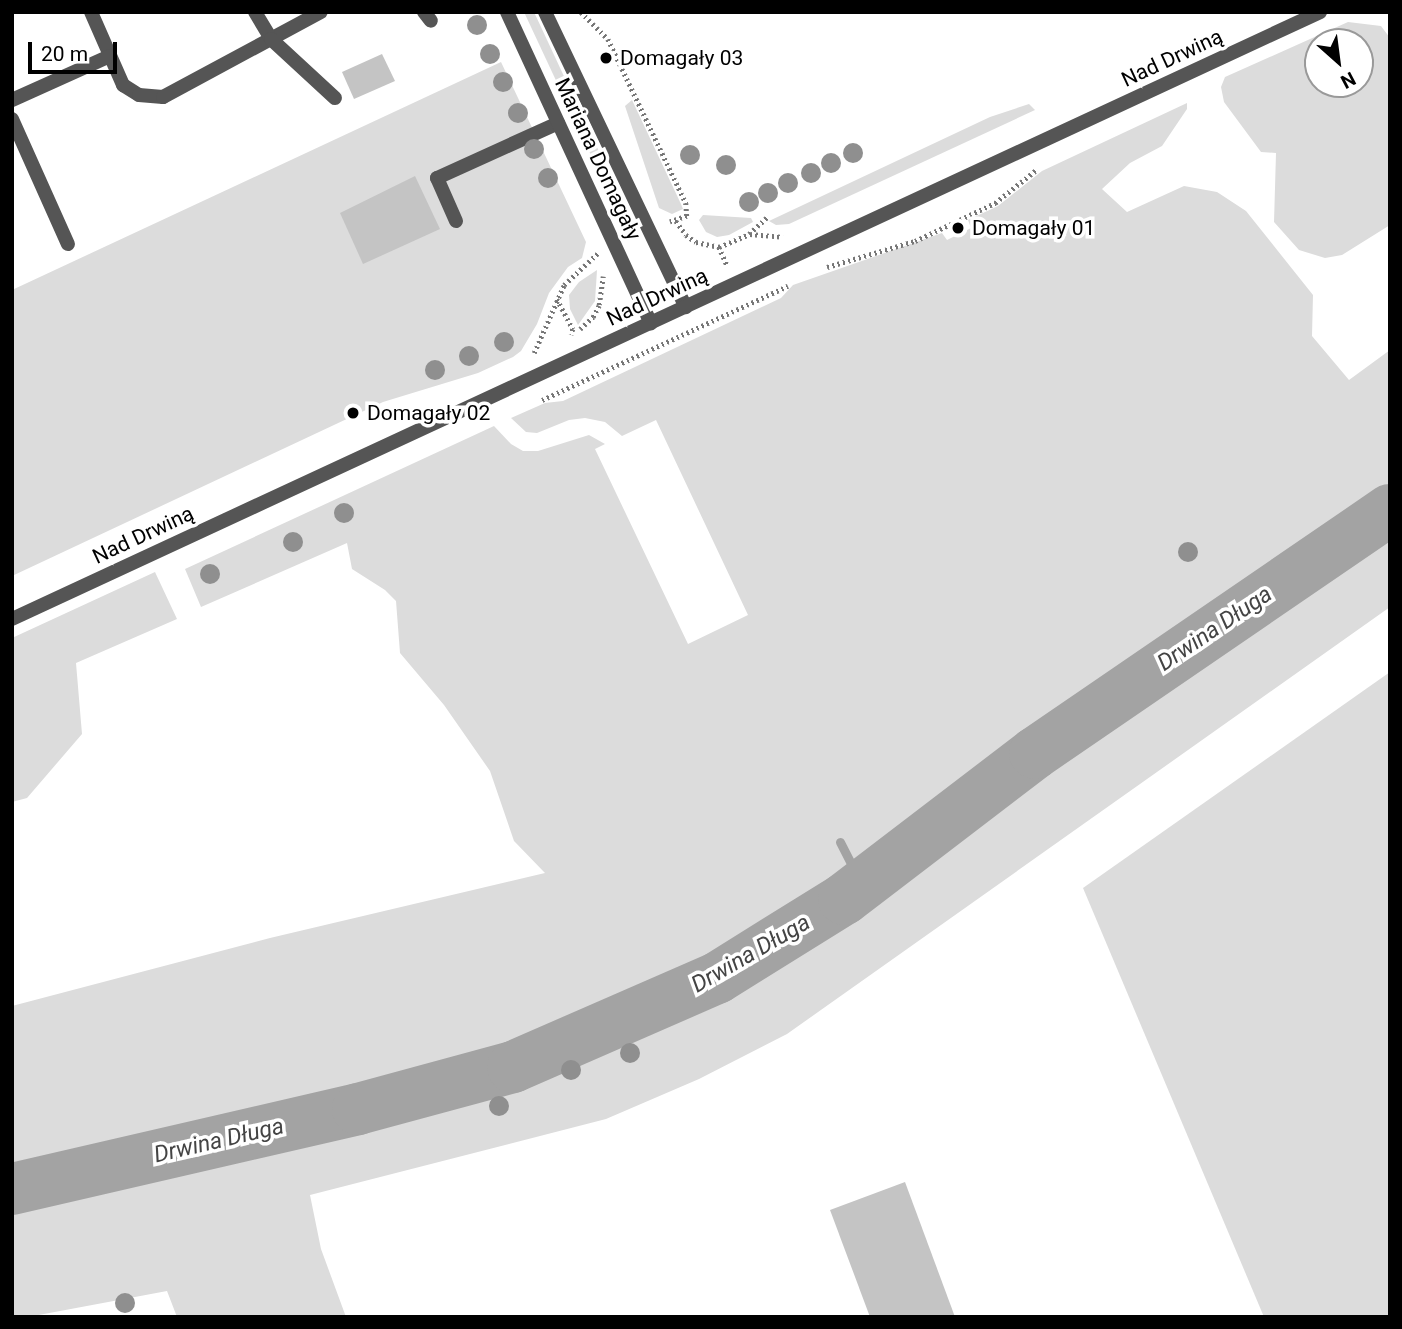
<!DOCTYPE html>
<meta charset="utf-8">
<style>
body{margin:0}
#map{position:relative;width:1402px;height:1329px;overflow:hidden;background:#fff;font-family:Roboto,sans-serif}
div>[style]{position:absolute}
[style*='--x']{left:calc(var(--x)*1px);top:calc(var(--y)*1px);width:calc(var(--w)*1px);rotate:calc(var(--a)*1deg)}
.green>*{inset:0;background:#dcdcdc}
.stream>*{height:9px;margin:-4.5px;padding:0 4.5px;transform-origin:4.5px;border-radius:4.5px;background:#a3a3a3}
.river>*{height:52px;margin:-26px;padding:0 26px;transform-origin:26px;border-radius:26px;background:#a3a3a3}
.building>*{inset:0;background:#c4c4c4}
.path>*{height:4.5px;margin-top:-2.25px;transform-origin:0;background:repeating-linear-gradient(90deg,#777 0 2px,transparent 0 5.5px)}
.service>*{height:14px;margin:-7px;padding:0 7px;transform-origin:7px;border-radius:7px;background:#555}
.minor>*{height:14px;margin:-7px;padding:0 7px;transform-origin:7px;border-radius:7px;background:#555}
.trees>*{width:20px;height:20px;margin:-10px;border-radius:50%;background:#8f8f8f}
.dots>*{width:19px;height:19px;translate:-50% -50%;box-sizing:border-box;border:4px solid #fff;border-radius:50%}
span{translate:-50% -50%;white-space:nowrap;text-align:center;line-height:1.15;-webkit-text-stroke:7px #fff;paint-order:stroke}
.poi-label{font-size:21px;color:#000}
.left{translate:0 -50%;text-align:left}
.street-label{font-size:21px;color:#000}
.water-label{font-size:23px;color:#444;font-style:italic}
.frame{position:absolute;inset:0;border:14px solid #000;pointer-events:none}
.north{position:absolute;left:1304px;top:28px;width:70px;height:70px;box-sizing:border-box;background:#fff;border:2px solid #999;border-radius:50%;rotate:152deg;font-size:19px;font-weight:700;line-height:28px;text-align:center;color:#000}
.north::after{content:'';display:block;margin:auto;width:24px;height:32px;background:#000;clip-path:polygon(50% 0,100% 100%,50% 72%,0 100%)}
.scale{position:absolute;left:28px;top:42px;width:89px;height:32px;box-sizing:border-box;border:4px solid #000;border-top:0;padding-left:9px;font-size:21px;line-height:24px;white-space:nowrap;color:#000;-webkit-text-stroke:5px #fff;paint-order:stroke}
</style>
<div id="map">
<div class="green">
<i style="clip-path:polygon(524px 12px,534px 12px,631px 220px,623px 224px)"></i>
<i style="clip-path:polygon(evenodd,1348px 22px,1381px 26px,1390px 38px,1390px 225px,1342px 255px,1325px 258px,1299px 250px,1274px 222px,1276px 153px,1261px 152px,1224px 102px,1221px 87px,1225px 77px,1348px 22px,1318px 42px,1360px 42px,1360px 84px,1318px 84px,1318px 42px)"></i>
<i style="clip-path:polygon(501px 62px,586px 242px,582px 258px,568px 267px,549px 293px,537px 324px,521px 351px,513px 357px,478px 373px,383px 402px,12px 576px,12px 290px)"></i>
<i style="clip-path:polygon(632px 100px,681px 204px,683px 209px,672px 214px,659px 208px,625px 106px)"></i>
<i style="clip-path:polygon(1187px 103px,1187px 109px,1162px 146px,1130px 163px,1102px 189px,1127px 212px,1184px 186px,1217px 192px,1246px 211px,1313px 295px,1312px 336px,1349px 380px,1390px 350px,1390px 607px,787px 1034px,699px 1079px,606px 1119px,310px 1195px,321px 1249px,346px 1317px,177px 1317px,167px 1291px,28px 1317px,12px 1317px,12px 1006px,270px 938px,545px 873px,514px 841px,490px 771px,444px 705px,400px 653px,396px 601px,385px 590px,352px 569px,347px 543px,201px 607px,185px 569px,494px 426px,511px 444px,523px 451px,538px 451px,589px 435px,605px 444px,595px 449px,688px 644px,748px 615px,656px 420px,622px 436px,605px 422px,585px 418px,569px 420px,537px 433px,526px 432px,511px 418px,545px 403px,563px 401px,781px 298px,793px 285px,942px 233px,947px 240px,971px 228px,968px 220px,998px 206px,1042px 171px)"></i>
<i style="clip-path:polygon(1029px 104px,1035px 110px,789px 224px,776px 225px,769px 221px,990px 117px)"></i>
<i style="clip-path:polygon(703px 215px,751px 218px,753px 222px,729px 235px,717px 237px,706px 232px,699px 220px)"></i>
<i style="clip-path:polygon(597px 270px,595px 301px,578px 325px,570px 309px,569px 295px,579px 282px)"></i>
<i style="clip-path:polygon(155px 572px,177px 619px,76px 663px,82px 734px,27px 798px,12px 802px,12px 638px)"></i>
<i style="clip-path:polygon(1390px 672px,1390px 1317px,1264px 1317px,1083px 888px)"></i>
</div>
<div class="stream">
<i style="--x:840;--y:842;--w:48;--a:62.9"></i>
</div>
<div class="river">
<i style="--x:12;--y:1189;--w:355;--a:-13"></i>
<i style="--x:358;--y:1109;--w:161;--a:-15.2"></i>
<i style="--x:513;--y:1067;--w:223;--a:-23.6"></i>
<i style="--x:717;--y:978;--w:150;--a:-31.9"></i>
<i style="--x:844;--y:899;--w:240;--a:-37.4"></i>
<i style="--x:1035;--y:753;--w:430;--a:-34.4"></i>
</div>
<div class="building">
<i style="clip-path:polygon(382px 54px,395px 81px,354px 99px,342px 72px)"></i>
<i style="clip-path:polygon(415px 176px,440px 229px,363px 264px,340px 213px)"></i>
<i style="clip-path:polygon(905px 1182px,955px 1317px,870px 1317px,830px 1210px)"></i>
</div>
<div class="path">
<i style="--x:581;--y:12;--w:38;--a:45"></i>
<i style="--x:608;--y:39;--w:182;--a:64.6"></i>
<i style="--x:686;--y:203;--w:13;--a:86"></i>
<i style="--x:687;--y:216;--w:18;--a:161"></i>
<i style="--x:676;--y:221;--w:17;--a:54"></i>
<i style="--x:686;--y:235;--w:12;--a:35"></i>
<i style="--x:696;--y:242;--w:24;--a:12"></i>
<i style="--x:719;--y:247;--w:33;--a:-23"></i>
<i style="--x:749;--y:234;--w:26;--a:-43"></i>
<i style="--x:750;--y:234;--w:33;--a:5"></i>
<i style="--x:719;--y:247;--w:20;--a:66"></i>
<i style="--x:827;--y:267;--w:92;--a:-16.5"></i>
<i style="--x:915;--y:241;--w:89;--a:-25.4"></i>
<i style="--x:995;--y:203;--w:53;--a:-38.8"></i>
<i style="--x:557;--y:299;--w:34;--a:62"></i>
<i style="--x:573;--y:329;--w:6;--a:108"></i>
<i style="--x:580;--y:329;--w:18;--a:-43"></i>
<i style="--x:593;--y:317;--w:13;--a:-63"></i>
<i style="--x:599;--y:305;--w:29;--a:-82"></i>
<i style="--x:534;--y:353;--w:74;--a:-66.2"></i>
<i style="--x:564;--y:285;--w:47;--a:-43.3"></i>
<i style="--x:542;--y:400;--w:271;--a:-24.9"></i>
</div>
<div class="service">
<i style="--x:91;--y:12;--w:80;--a:66.3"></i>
<i style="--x:123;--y:85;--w:19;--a:32"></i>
<i style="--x:139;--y:95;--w:24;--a:5"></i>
<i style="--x:163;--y:97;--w:179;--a:-28.3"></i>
<i style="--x:255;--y:12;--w:31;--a:59"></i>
<i style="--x:271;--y:39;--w:87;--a:42.7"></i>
<i style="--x:424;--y:12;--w:11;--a:52"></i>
<i style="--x:12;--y:100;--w:107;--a:-24.2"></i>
<i style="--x:12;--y:119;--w:137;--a:65.9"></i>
<i style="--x:456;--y:221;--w:47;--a:-113.8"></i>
<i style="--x:437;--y:178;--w:133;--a:-24.4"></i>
</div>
<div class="minor">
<i style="--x:507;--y:12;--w:343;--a:65.2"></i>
<i style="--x:545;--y:12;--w:327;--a:64.5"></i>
<i style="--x:12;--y:619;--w:1442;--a:-24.89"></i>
</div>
<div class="trees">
<i style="left:477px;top:25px"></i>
<i style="left:490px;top:54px"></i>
<i style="left:503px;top:82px"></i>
<i style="left:518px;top:113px"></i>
<i style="left:534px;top:149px"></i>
<i style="left:853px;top:153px"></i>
<i style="left:690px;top:155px"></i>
<i style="left:831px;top:163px"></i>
<i style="left:726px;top:165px"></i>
<i style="left:811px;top:173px"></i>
<i style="left:548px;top:178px"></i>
<i style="left:788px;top:183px"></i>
<i style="left:768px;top:193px"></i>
<i style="left:749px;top:202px"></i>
<i style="left:504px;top:342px"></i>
<i style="left:469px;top:356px"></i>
<i style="left:435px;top:370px"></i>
<i style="left:344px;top:513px"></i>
<i style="left:293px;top:542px"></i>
<i style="left:1188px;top:552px"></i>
<i style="left:210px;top:574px"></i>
<i style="left:630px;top:1053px"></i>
<i style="left:571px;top:1070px"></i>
<i style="left:499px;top:1106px"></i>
<i style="left:125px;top:1303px"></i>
</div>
<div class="dots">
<i style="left:606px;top:58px;background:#000"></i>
<i style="left:958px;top:228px;background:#000"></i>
<i style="left:353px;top:413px;background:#000"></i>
</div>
<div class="poi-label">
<span class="left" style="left:620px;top:58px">Domagały 03</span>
<span class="left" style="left:972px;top:228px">Domagały 01</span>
<span class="left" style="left:367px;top:413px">Domagały 02</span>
</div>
<div class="street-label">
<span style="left:1172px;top:58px;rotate:-25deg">Nad Drwiną</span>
<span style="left:598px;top:159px;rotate:65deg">Mariana Domagały</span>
<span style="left:657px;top:297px;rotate:-25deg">Nad Drwiną</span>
<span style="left:143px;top:535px;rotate:-25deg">Nad Drwiną</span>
</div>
<div class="water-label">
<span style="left:1215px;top:629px;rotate:-34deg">Drwina Długa</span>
<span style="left:751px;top:954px;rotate:-30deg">Drwina Długa</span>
<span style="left:219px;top:1141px;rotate:-13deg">Drwina Długa</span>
</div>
<div class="frame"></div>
<div class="north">N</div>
<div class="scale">20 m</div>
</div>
